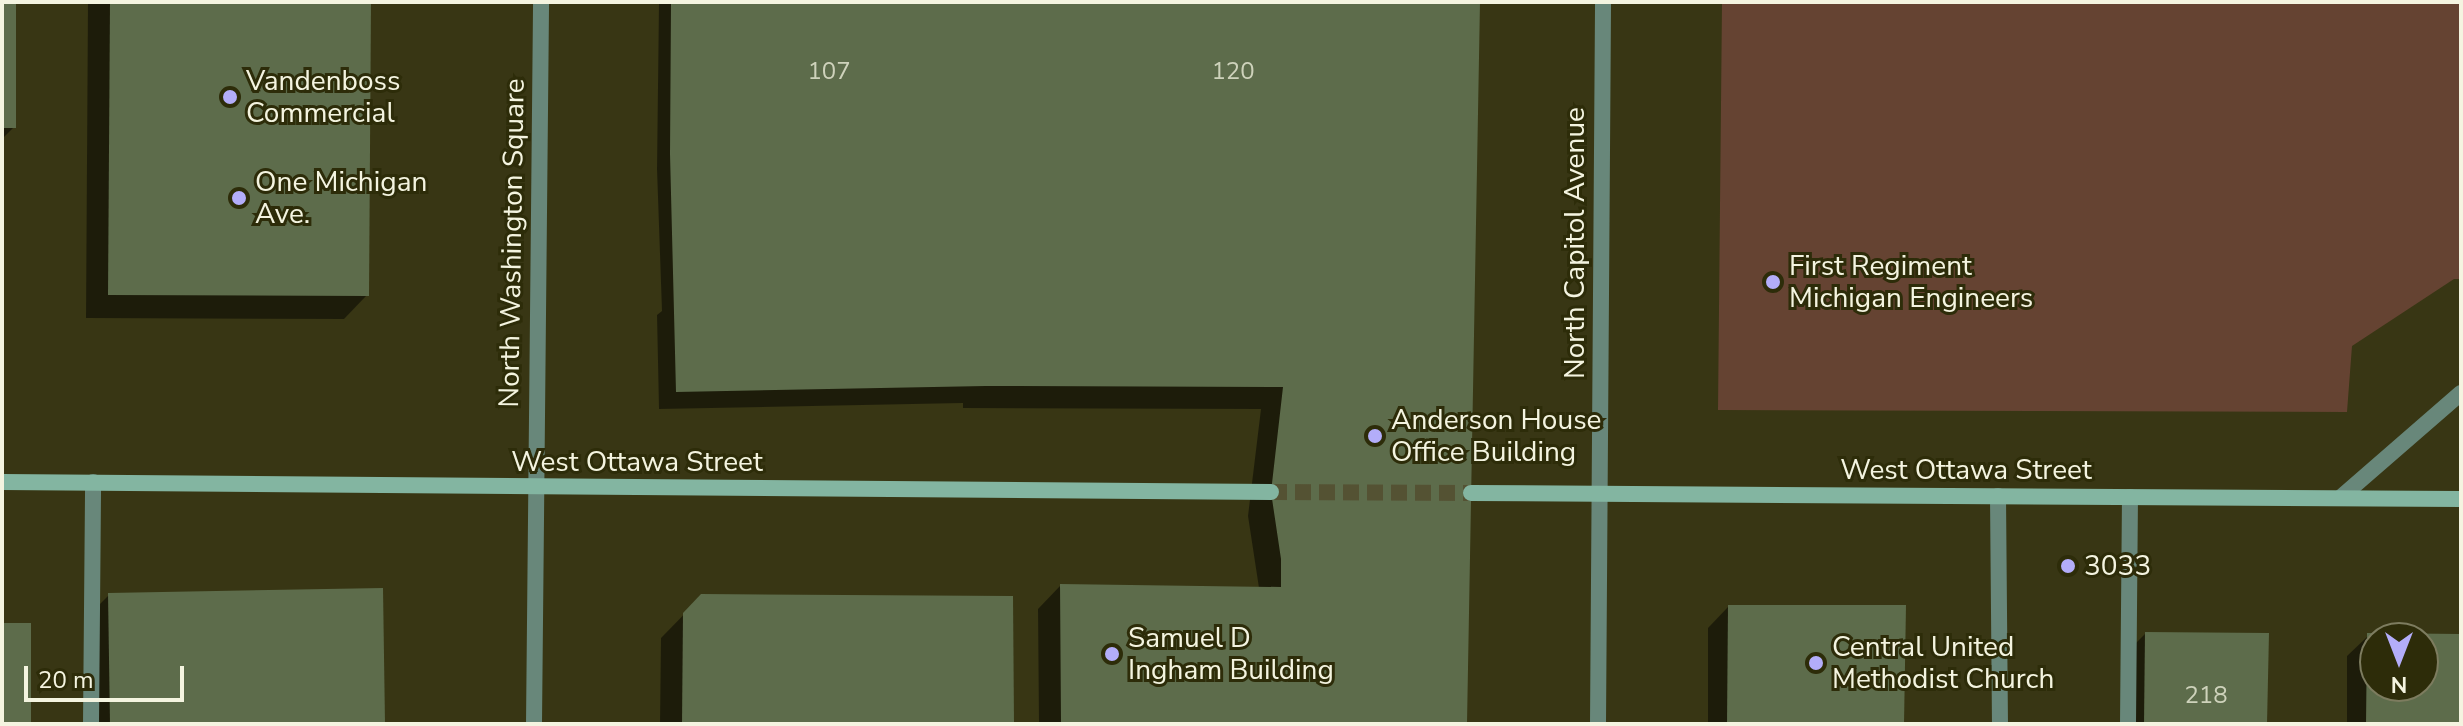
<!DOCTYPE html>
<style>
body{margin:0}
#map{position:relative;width:2463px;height:726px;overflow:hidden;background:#383614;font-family:"Nunito Sans",sans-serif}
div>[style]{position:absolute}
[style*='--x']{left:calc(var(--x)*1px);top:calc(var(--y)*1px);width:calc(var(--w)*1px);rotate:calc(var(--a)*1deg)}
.green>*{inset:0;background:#654332}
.shadow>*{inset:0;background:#0007}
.building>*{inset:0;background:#5d6c4b}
.secondary-tunnel>*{height:16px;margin-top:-8px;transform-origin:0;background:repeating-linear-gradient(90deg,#545233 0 16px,transparent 0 24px)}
.service>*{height:16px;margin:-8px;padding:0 8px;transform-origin:8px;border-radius:8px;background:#68877a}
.minor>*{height:16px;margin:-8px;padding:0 8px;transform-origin:8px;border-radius:8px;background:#68877a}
.tertiary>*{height:16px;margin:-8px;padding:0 8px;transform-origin:8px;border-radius:8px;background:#68877a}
.secondary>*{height:16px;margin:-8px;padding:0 8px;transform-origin:8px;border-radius:8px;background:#83b5a1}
.dots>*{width:22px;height:22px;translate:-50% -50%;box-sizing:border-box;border:4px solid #2d2c09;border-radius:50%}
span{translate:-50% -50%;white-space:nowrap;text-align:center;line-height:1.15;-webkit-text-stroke:6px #2d2c09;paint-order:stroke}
.number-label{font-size:24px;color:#ced2bb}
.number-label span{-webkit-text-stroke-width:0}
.poi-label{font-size:28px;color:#f4f4e0}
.left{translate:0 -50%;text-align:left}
.street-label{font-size:28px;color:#f4f4e0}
.frame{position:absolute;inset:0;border:4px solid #f4f4e0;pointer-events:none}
.north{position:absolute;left:2359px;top:622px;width:80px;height:80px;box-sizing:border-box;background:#2d2c09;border:2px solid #7d7c5f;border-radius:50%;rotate:180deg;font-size:22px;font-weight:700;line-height:32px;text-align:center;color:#f4f4e0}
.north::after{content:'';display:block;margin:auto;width:28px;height:36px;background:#b3adf9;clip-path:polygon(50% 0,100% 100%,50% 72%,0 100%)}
.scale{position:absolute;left:24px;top:666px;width:160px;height:36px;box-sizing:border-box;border:4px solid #f4f4e0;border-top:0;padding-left:10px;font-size:24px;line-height:28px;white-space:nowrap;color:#f4f4e0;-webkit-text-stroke:6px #2d2c09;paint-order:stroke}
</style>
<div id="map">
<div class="green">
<i style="clip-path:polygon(1722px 2px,2461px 2px,2461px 279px,2454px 279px,2352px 346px,2347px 412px,1718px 410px)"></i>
</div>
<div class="shadow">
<i style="clip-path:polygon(2px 2px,14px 2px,14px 127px,2px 139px)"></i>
<i style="clip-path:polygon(88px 2px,368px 2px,367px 295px,344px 319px,86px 318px)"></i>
<i style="clip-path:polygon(659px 2px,1478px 2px,1465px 724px,1039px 724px,1038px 609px,1060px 586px,1259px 588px,1248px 516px,1261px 409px,963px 408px,963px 403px,659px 409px,657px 315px,662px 311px,657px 169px)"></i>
<i style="clip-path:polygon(2459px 2px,2461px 2px,2461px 25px,2459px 25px)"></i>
<i style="clip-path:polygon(109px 595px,383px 724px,90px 724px,89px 615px)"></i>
<i style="clip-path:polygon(702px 596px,1012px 724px,660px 724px,661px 638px)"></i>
<i style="clip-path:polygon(1728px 607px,1902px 724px,1708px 724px,1708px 628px)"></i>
<i style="clip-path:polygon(2145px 634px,2266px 724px,2124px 724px,2125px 654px)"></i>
<i style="clip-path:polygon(evenodd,2368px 636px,2461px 636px,2461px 724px,2347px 724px,2347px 656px,2368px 636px,2375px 638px,2423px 638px,2423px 686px,2375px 686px,2375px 638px)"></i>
</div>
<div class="building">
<i style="clip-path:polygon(2px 2px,16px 2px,16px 128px,2px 128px)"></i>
<i style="clip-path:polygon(110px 2px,371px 2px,369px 296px,108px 295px)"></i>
<i style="clip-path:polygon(671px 2px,1480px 2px,1467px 724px,1061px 724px,1060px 584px,1281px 587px,1281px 559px,1271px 492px,1283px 387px,986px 386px,676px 392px,670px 154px)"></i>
<i style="clip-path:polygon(383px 588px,385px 724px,110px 724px,108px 593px)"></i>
<i style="clip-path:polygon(701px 594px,1013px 596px,1014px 724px,682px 724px,683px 613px)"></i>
<i style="clip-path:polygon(1728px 605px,1906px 605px,1904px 724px,1727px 724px)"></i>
<i style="clip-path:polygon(2px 623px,31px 623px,31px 724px,2px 724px)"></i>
<i style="clip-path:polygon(2145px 632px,2269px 633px,2267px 724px,2144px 724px)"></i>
<i style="clip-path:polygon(evenodd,2367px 633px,2461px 634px,2461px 724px,2366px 724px,2367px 633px,2375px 638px,2423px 638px,2423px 686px,2375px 686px,2375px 638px)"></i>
</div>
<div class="secondary-tunnel">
<i style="--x:1271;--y:492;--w:200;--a:0.3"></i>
</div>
<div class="service">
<i style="--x:1998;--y:496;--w:228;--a:89.5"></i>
<i style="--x:2340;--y:498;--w:160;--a:-41"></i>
<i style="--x:91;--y:724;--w:242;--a:-89.5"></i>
<i style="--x:2128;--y:724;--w:227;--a:-89.5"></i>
</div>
<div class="minor">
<i style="--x:534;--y:724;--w:722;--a:-89.44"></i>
</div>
<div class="tertiary">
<i style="--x:1598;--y:724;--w:722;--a:-89.6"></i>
</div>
<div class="secondary">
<i style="--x:2;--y:482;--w:1269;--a:0.45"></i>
<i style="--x:1471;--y:493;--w:990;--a:0.35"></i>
</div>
<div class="dots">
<i style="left:230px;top:97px;background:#b3adf9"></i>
<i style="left:239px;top:198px;background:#b3adf9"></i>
<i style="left:1773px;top:282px;background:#b3adf9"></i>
<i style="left:1375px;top:436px;background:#b3adf9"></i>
<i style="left:2068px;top:566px;background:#b3adf9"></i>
<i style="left:1112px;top:654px;background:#b3adf9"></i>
<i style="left:1816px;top:663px;background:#b3adf9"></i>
</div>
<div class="number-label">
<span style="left:829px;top:72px">107</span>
<span style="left:1233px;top:72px">120</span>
<span style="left:2206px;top:696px">218</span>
</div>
<div class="poi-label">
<span class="left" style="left:246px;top:97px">Vandenboss<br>Commercial</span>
<span class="left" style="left:255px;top:198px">One Michigan<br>Ave.</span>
<span class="left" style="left:1789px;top:282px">First Regiment<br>Michigan Engineers</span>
<span class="left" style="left:1391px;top:436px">Anderson House<br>Office Building</span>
<span class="left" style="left:2084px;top:566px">3033</span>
<span class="left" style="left:1128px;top:654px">Samuel D<br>Ingham Building</span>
<span class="left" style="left:1832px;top:663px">Central United<br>Methodist Church</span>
</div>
<div class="street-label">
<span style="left:512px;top:243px;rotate:-89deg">North Washington Square</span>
<span style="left:1575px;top:243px;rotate:-90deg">North Capitol Avenue</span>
<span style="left:637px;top:462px">West Ottawa Street</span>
<span style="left:1966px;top:470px">West Ottawa Street</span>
</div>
<div class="frame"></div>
<div class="north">N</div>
<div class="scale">20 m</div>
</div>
